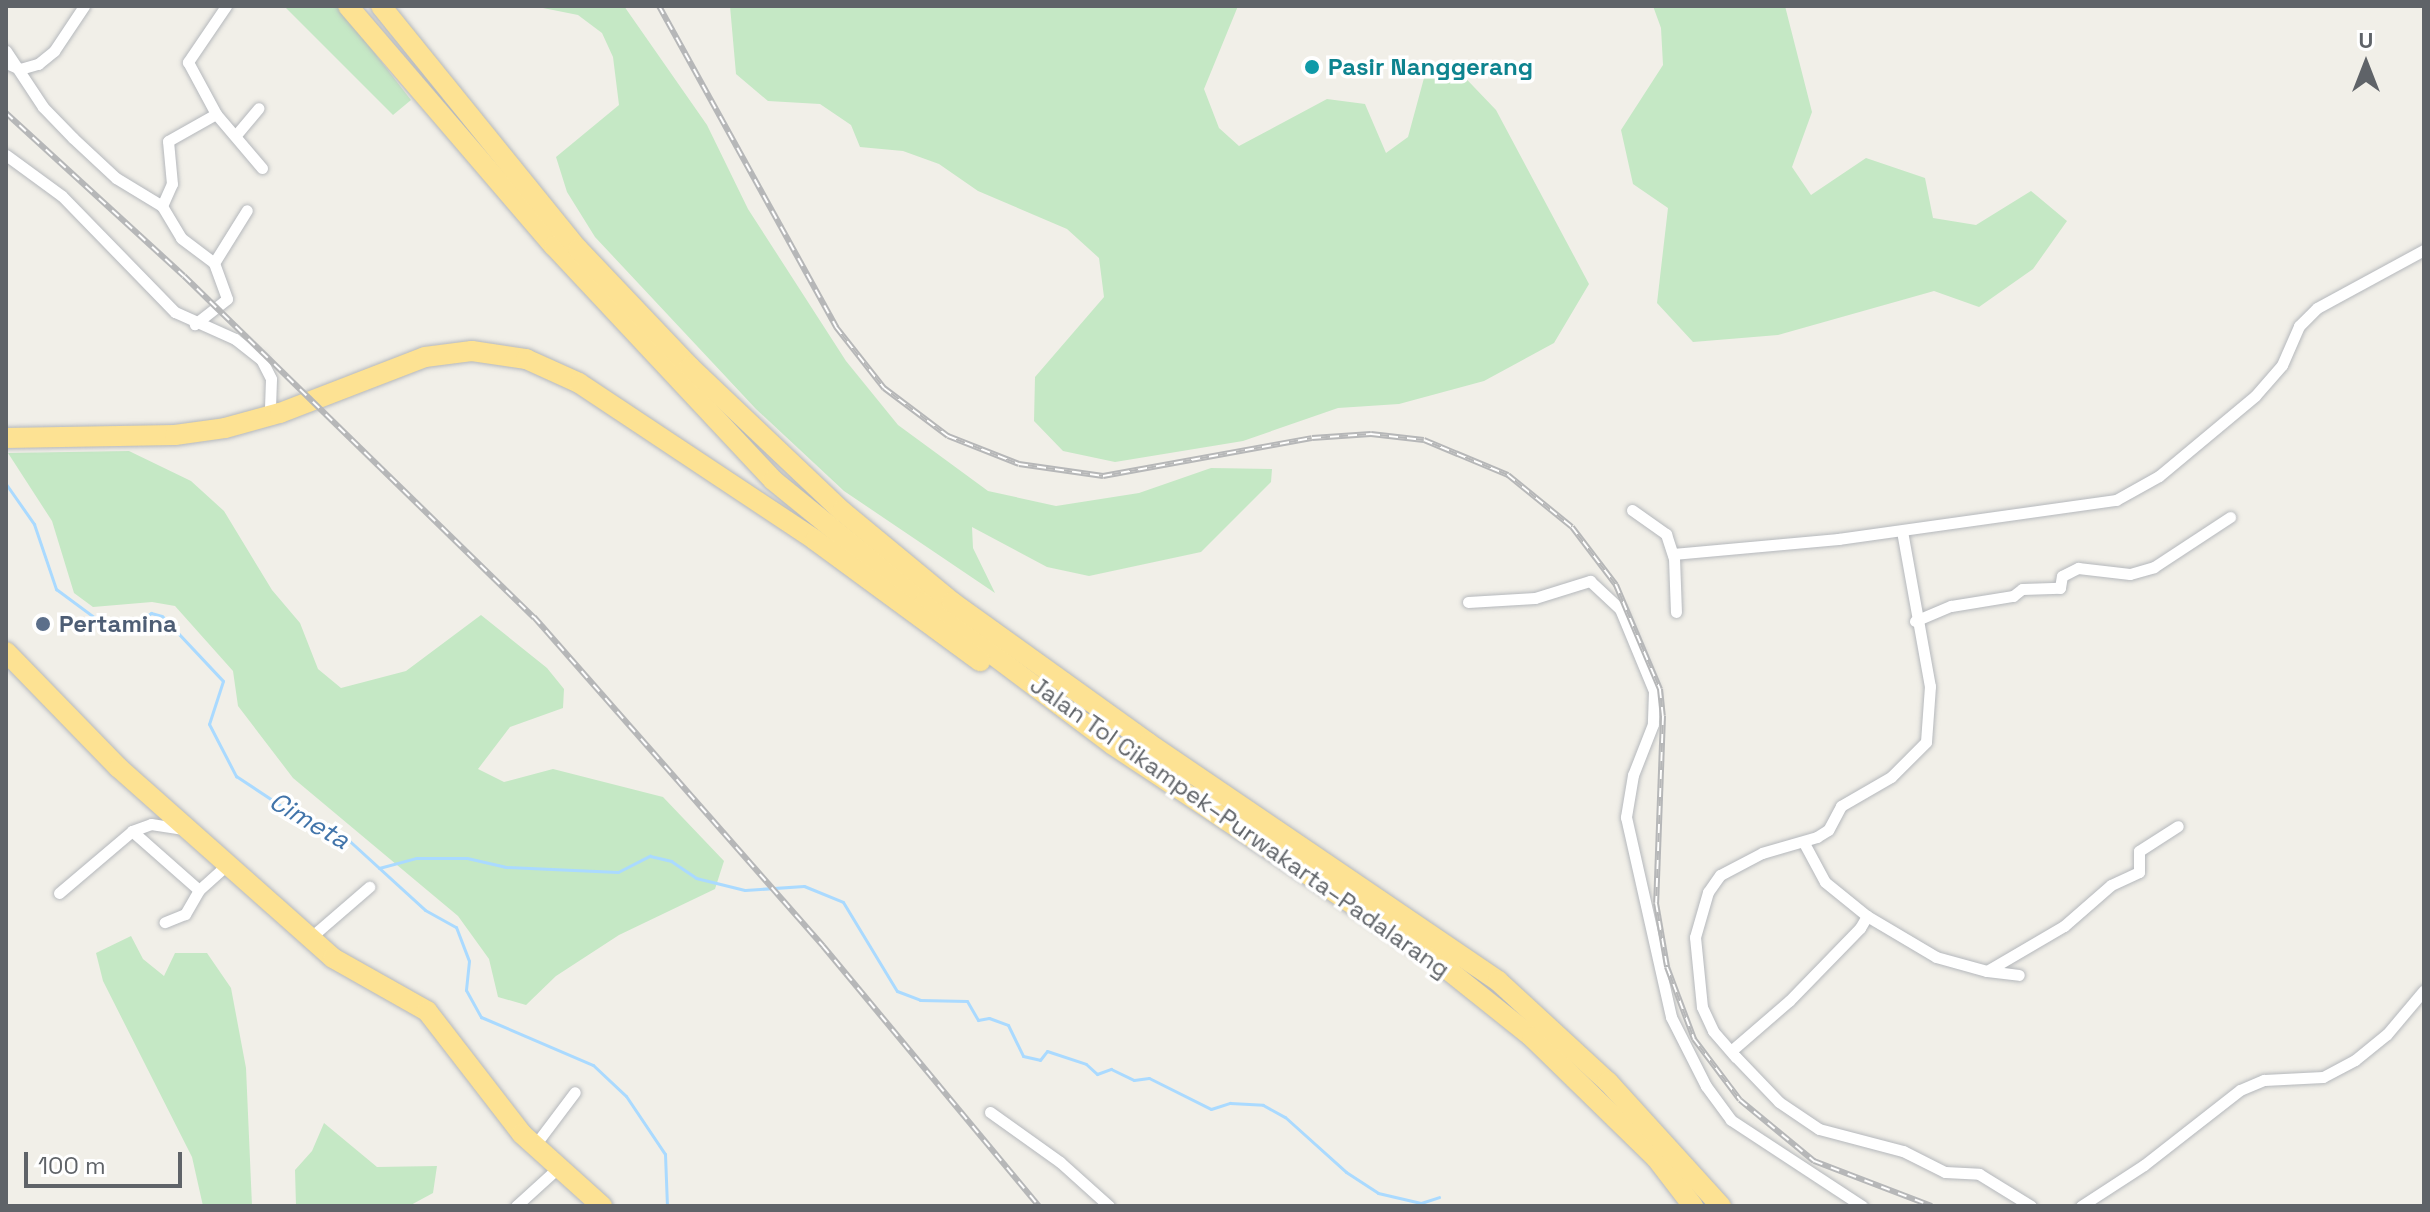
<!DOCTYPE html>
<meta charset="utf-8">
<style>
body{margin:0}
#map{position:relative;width:2430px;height:1212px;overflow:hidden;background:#f1efe8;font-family:"Space Grotesk",sans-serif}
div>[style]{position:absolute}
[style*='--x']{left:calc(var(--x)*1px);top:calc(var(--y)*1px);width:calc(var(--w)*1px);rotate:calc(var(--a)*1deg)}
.green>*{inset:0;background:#c5e8c5}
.stream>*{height:3px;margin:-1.5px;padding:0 1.5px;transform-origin:1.5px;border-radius:1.5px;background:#aadaff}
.roads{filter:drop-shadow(0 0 2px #b5b8bc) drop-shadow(0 0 2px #b5b8bc)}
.street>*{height:11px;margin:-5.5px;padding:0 5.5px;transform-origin:5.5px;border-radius:5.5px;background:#fff}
.highway>*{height:20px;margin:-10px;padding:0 10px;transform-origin:10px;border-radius:10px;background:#fde293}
.rail>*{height:6px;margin-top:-3px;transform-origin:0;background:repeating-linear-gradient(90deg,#fff 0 9px,#b6b7b8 0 18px);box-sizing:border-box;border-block:2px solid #b6b7b8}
.dots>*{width:22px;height:22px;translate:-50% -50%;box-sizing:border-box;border:4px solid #fff;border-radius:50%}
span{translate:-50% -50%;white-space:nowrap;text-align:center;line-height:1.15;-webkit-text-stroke:7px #fff;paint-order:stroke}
.culture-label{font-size:24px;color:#0d838f;font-weight:700}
.left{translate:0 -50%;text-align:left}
.service-label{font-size:24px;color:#4e5e75;font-weight:700}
.street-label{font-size:24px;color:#5f6368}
.water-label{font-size:26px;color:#4174aa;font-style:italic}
.frame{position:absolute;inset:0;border:8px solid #5f6368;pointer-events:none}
.north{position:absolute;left:2326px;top:24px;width:80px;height:80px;-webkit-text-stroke:6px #fff;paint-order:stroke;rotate:0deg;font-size:22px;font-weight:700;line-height:32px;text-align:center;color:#5f6368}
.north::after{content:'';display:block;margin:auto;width:28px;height:36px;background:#5f6368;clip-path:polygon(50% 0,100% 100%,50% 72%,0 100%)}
.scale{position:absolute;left:24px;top:1152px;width:158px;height:36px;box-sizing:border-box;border:4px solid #5f6368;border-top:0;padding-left:10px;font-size:24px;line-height:28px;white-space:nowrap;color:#5f6368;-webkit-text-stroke:6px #fff;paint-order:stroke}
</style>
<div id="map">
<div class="green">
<i style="clip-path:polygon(284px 6px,338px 6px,411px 100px,393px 115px)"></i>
<i style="clip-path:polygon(533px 6px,624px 6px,707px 125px,748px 209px,846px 361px,898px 425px,988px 491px,1056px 506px,1139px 493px,1211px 468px,1272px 469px,1271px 482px,1201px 552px,1089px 576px,1047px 567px,972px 527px,973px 548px,995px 593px,844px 491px,756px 409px,595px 237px,567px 192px,556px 157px,619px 105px,613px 57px,602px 33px,578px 15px)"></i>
<i style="clip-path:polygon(730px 6px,1238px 6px,1204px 89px,1219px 128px,1239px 146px,1327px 99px,1365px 104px,1386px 153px,1408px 137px,1424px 78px,1452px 64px,1496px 110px,1589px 284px,1554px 343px,1484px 381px,1399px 404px,1338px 408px,1243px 441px,1115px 462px,1063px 451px,1034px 421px,1035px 377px,1104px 297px,1099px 258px,1067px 229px,978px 191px,939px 164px,903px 151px,860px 147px,851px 125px,820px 104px,768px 101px,736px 74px)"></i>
<i style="clip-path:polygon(1653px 6px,1785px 6px,1812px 112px,1792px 167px,1811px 195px,1866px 158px,1925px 178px,1933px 218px,1976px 225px,2031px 191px,2067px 221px,2033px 269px,1979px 307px,1934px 291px,1778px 335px,1693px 342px,1657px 303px,1668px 208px,1633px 184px,1621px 130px,1663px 65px,1661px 28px)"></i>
<i style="clip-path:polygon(129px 451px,191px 481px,224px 511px,272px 590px,300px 623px,318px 669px,341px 688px,406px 671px,481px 615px,547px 668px,564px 689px,563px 708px,510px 727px,478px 769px,504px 782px,553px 769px,663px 797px,724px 861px,715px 889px,619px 935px,556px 976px,526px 1005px,498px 997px,489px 959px,458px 916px,293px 778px,238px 706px,233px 671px,175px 606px,152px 602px,93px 607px,74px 593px,52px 521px,8px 453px)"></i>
<i style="clip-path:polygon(131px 936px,143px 959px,164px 976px,175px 953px,207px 953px,231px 988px,246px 1068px,252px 1206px,203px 1206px,192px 1157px,103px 981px,96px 953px)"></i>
<i style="clip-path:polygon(324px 1123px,377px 1167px,437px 1166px,433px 1193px,409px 1206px,296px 1206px,295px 1170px,312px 1151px)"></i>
</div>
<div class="stream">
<i style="--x:6;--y:484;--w:49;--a:55"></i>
<i style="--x:34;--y:524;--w:69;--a:71.3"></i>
<i style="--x:56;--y:589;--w:67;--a:36.5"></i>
<i style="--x:110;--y:629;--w:21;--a:-8"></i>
<i style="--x:131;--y:626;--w:24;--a:-33"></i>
<i style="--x:151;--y:613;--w:11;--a:15"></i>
<i style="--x:162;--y:616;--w:89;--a:46.8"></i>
<i style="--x:223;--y:681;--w:45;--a:108"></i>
<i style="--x:209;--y:724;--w:59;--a:62.6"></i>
<i style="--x:236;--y:776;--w:103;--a:33.5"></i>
<i style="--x:322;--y:833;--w:21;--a:5"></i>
<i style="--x:343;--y:835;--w:111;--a:42.4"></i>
<i style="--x:425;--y:910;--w:35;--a:29"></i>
<i style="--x:456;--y:927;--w:36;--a:69"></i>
<i style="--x:469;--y:961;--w:29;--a:96"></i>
<i style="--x:466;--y:990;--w:31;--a:61"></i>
<i style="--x:481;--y:1017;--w:122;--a:23.2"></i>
<i style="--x:593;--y:1065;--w:45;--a:43.2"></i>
<i style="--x:626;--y:1096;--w:70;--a:56.1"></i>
<i style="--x:665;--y:1154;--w:52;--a:87.8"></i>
<i style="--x:379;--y:868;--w:38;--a:-15"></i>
<i style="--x:416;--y:858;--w:51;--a:0"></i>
<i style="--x:467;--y:858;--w:39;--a:13"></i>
<i style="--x:505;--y:867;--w:113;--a:2.5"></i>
<i style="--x:618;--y:872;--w:36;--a:-27"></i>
<i style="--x:650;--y:856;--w:22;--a:13"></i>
<i style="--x:671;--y:861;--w:30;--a:34"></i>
<i style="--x:696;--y:878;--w:50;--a:13.8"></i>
<i style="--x:745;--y:890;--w:59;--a:-3.9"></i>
<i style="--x:804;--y:886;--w:42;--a:22.3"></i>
<i style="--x:843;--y:902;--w:104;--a:58.8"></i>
<i style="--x:897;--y:991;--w:25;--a:21"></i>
<i style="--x:920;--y:1000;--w:47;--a:1.2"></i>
<i style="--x:967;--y:1001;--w:22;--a:60"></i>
<i style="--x:978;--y:1020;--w:11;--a:-10"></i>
<i style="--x:989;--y:1018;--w:20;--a:20"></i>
<i style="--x:1008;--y:1025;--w:34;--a:64"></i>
<i style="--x:1023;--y:1056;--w:17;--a:13"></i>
<i style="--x:1040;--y:1060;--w:11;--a:-52"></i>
<i style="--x:1047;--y:1051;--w:41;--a:18.4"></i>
<i style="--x:1086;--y:1064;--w:15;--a:42"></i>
<i style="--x:1097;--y:1074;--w:15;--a:-20"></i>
<i style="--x:1111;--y:1069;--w:25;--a:26"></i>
<i style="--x:1134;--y:1080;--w:15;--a:-8"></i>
<i style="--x:1149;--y:1078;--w:69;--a:26.6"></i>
<i style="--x:1211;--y:1109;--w:20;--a:-18"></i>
<i style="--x:1230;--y:1103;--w:33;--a:3"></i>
<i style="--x:1263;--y:1105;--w:25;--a:29"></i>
<i style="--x:1285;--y:1117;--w:82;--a:42"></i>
<i style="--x:1346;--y:1172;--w:38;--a:33"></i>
<i style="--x:1378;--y:1193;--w:44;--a:13.1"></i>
<i style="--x:1421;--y:1203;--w:19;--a:-18"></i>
</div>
<div class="roads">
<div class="street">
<i style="--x:226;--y:6;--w:68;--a:124.2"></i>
<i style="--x:188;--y:62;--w:59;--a:61.7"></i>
<i style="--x:216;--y:114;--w:71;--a:49.6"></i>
<i style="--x:6;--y:51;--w:67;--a:56.5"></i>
<i style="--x:43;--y:107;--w:43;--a:45.9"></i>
<i style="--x:73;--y:138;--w:59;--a:42.9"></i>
<i style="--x:116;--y:178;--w:54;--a:31.3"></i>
<i style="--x:162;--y:206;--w:24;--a:-66"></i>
<i style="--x:172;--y:184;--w:43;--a:-95.3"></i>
<i style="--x:168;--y:141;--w:55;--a:-29.4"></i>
<i style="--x:6;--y:63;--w:15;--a:23"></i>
<i style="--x:20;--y:69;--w:19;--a:-16"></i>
<i style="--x:38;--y:64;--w:21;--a:-39"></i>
<i style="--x:54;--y:51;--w:54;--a:-56.3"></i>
<i style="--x:236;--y:135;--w:35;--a:-50"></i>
<i style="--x:6;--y:155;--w:69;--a:36.2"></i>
<i style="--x:62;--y:196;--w:162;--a:45.8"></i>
<i style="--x:175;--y:312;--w:66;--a:24.2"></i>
<i style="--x:235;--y:339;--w:33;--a:38"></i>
<i style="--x:261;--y:359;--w:22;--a:63"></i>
<i style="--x:271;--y:379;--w:37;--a:92"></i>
<i style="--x:162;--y:206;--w:37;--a:59"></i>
<i style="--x:181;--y:238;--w:41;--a:37.1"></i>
<i style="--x:214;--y:263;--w:38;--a:70"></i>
<i style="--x:227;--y:299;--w:41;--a:142"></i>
<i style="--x:214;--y:263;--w:62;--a:-58.1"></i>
<i style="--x:1632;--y:510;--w:42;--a:35.2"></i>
<i style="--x:1666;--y:534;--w:25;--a:72"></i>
<i style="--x:1674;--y:558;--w:54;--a:87.9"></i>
<i style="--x:1902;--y:531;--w:158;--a:79.8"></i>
<i style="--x:1930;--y:686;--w:56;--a:94.1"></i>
<i style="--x:1926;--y:742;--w:49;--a:135"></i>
<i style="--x:1891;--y:777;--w:58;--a:149.9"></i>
<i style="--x:1841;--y:806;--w:27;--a:118"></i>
<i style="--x:1828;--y:830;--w:13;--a:148"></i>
<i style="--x:1817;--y:837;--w:57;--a:163.8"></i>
<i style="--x:1762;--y:853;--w:47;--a:152.4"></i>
<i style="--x:1720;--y:875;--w:21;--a:125"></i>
<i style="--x:1708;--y:892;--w:47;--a:106.1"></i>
<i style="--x:1695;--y:937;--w:70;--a:84.3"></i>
<i style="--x:1702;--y:1007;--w:26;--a:65"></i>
<i style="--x:1713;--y:1031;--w:35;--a:49"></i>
<i style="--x:1736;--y:1057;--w:62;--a:46.3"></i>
<i style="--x:1779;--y:1102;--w:48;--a:34"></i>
<i style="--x:1819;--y:1129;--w:87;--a:14.7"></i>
<i style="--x:1903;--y:1151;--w:47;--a:26.6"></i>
<i style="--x:1945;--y:1172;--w:34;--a:3"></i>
<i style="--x:1979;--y:1174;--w:61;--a:31.6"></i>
<i style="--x:1673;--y:554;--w:166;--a:-5.2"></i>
<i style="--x:1838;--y:539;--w:281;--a:-8"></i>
<i style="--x:2116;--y:500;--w:49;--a:-29.2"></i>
<i style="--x:2159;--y:476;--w:125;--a:-39.8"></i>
<i style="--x:2255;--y:396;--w:41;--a:-48.9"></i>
<i style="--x:2282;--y:365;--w:43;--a:-66.4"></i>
<i style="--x:2299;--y:326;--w:25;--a:-45"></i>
<i style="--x:2317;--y:308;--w:122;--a:-28.5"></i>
<i style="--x:1468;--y:602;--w:67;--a:-3.4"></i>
<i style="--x:1535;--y:598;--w:58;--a:-17.2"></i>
<i style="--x:1590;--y:581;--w:41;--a:43"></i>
<i style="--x:1620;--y:609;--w:89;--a:67.5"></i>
<i style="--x:1654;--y:691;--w:33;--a:92"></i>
<i style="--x:1653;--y:724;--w:55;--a:111.4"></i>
<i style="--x:1633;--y:775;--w:43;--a:99.5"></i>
<i style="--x:1626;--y:817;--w:205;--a:77.3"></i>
<i style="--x:1671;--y:1017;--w:77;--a:63.1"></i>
<i style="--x:1706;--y:1086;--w:42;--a:53.7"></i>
<i style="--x:1731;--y:1120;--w:157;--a:33.3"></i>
<i style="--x:1915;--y:621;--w:39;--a:-23"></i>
<i style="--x:1951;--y:606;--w:63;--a:-9.2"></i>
<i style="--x:2013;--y:596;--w:11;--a:-38"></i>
<i style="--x:2022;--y:589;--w:38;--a:-2"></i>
<i style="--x:2060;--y:588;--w:12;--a:-81"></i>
<i style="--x:2062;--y:576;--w:18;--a:-27"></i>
<i style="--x:2078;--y:568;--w:52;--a:6.6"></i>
<i style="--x:2130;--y:574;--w:25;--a:-16"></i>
<i style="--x:2154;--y:567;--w:91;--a:-33.3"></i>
<i style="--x:132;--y:831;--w:89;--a:41.4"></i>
<i style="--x:199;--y:890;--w:28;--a:120"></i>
<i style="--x:185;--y:914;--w:22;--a:158"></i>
<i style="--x:1804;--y:843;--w:44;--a:61.7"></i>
<i style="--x:1825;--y:882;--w:54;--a:39"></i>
<i style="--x:1867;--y:916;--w:80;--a:30.7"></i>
<i style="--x:1936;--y:957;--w:53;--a:15.4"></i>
<i style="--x:1987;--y:971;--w:89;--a:-30.3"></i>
<i style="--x:2064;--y:926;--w:62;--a:-41.1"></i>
<i style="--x:2111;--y:885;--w:31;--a:-25"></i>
<i style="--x:2139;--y:872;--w:21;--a:-90"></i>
<i style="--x:2139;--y:851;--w:46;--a:-32.7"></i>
<i style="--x:199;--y:890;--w:40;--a:-42"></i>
<i style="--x:59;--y:893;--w:96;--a:-40.3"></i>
<i style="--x:132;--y:831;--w:20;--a:-20"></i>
<i style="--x:151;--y:824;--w:33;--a:9"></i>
<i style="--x:311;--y:937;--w:77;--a:-40.8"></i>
<i style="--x:1987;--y:971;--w:32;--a:7"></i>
<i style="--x:1731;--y:1051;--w:77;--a:-40.8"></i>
<i style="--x:1789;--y:1001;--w:102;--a:-45.8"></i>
<i style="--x:1860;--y:928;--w:14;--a:-60"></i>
<i style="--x:990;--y:1112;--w:86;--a:35.5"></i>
<i style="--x:1060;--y:1162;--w:66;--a:41.9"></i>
<i style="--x:535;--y:1145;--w:66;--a:-53"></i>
<i style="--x:516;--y:1206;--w:61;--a:-42.3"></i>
<i style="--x:2081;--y:1206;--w:75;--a:-33.1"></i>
<i style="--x:2144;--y:1165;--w:122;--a:-38"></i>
<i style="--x:2240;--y:1090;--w:26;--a:-23"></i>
<i style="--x:2264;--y:1080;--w:59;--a:-2.9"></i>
<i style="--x:2323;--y:1077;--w:36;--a:-28"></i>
<i style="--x:2355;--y:1060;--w:41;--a:-39.1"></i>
<i style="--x:2387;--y:1034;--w:57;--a:-49.9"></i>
</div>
<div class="highway">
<i style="--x:348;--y:6;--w:316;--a:49.4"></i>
<i style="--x:554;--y:246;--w:320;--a:46.9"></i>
<i style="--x:773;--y:480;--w:195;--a:39.2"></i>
<i style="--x:924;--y:603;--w:236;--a:36.9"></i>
<i style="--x:1113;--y:745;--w:384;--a:33.6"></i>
<i style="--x:1433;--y:958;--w:127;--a:38.6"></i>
<i style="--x:1532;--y:1037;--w:173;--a:44.3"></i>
<i style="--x:1656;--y:1158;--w:61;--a:52.4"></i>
<i style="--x:381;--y:6;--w:313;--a:51"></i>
<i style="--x:578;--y:249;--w:163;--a:46.5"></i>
<i style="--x:690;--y:367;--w:209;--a:43.5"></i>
<i style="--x:842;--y:511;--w:143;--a:39.6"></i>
<i style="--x:952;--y:602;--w:241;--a:35.7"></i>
<i style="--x:1148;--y:743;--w:423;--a:34.2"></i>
<i style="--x:1498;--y:981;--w:149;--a:42.6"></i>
<i style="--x:1608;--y:1082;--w:168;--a:47.7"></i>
<i style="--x:6;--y:438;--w:169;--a:-1"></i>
<i style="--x:175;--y:435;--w:50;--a:-8"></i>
<i style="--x:225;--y:428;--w:57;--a:-15.3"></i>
<i style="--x:280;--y:413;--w:155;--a:-21.1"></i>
<i style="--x:425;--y:357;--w:47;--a:-7.3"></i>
<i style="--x:472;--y:351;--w:55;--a:8.4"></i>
<i style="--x:526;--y:359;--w:58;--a:24.4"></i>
<i style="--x:579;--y:383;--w:283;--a:33.6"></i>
<i style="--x:815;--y:540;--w:205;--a:36.3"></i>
<i style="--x:6;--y:652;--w:162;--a:45.8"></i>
<i style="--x:119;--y:768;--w:286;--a:41.6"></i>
<i style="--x:333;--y:958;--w:108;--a:29.4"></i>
<i style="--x:427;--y:1011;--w:155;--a:52.3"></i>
<i style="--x:522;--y:1134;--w:108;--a:42"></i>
</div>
</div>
<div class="rail">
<i style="--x:659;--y:6;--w:367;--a:61.1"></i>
<i style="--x:836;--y:327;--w:78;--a:51.8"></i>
<i style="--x:884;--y:388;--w:80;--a:36.9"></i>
<i style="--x:948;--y:436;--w:76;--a:21.5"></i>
<i style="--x:1019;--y:464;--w:85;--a:8.1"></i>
<i style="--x:1103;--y:476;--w:212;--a:-10.3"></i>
<i style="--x:1312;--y:438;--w:59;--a:-3.9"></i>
<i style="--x:1371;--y:434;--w:53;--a:6.5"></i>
<i style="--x:1424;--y:440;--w:91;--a:22.6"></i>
<i style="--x:1508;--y:475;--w:82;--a:39.1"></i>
<i style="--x:1572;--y:527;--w:73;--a:52.8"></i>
<i style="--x:1616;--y:585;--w:113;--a:67.1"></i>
<i style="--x:1660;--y:689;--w:27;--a:84"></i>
<i style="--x:1663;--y:716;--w:187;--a:92.1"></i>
<i style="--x:1656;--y:903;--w:65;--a:80.2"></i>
<i style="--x:1667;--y:967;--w:77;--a:69.4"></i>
<i style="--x:1694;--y:1039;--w:76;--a:53"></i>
<i style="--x:1740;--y:1100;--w:96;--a:39.5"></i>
<i style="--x:1814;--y:1161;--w:126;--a:20.9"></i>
<i style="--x:6;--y:113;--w:241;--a:42.5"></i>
<i style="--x:184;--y:276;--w:489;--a:44.3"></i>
<i style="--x:534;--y:617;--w:438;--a:48.7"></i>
<i style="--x:823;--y:946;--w:338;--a:50.3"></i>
</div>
<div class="dots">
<i style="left:1312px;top:67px;background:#0f9aa8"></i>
<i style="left:43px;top:624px;background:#5c6f8a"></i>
</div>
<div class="culture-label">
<span class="left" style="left:1328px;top:67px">Pasir Nanggerang</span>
</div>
<div class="service-label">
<span class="left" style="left:59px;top:624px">Pertamina</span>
</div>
<div class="street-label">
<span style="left:1240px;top:827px;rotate:35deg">Jalan Tol Cikampek–Purwakarta–Padalarang</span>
</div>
<div class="water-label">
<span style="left:309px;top:821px;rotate:30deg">Cimeta</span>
</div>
<div class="frame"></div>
<div class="north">U</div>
<div class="scale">100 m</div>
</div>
